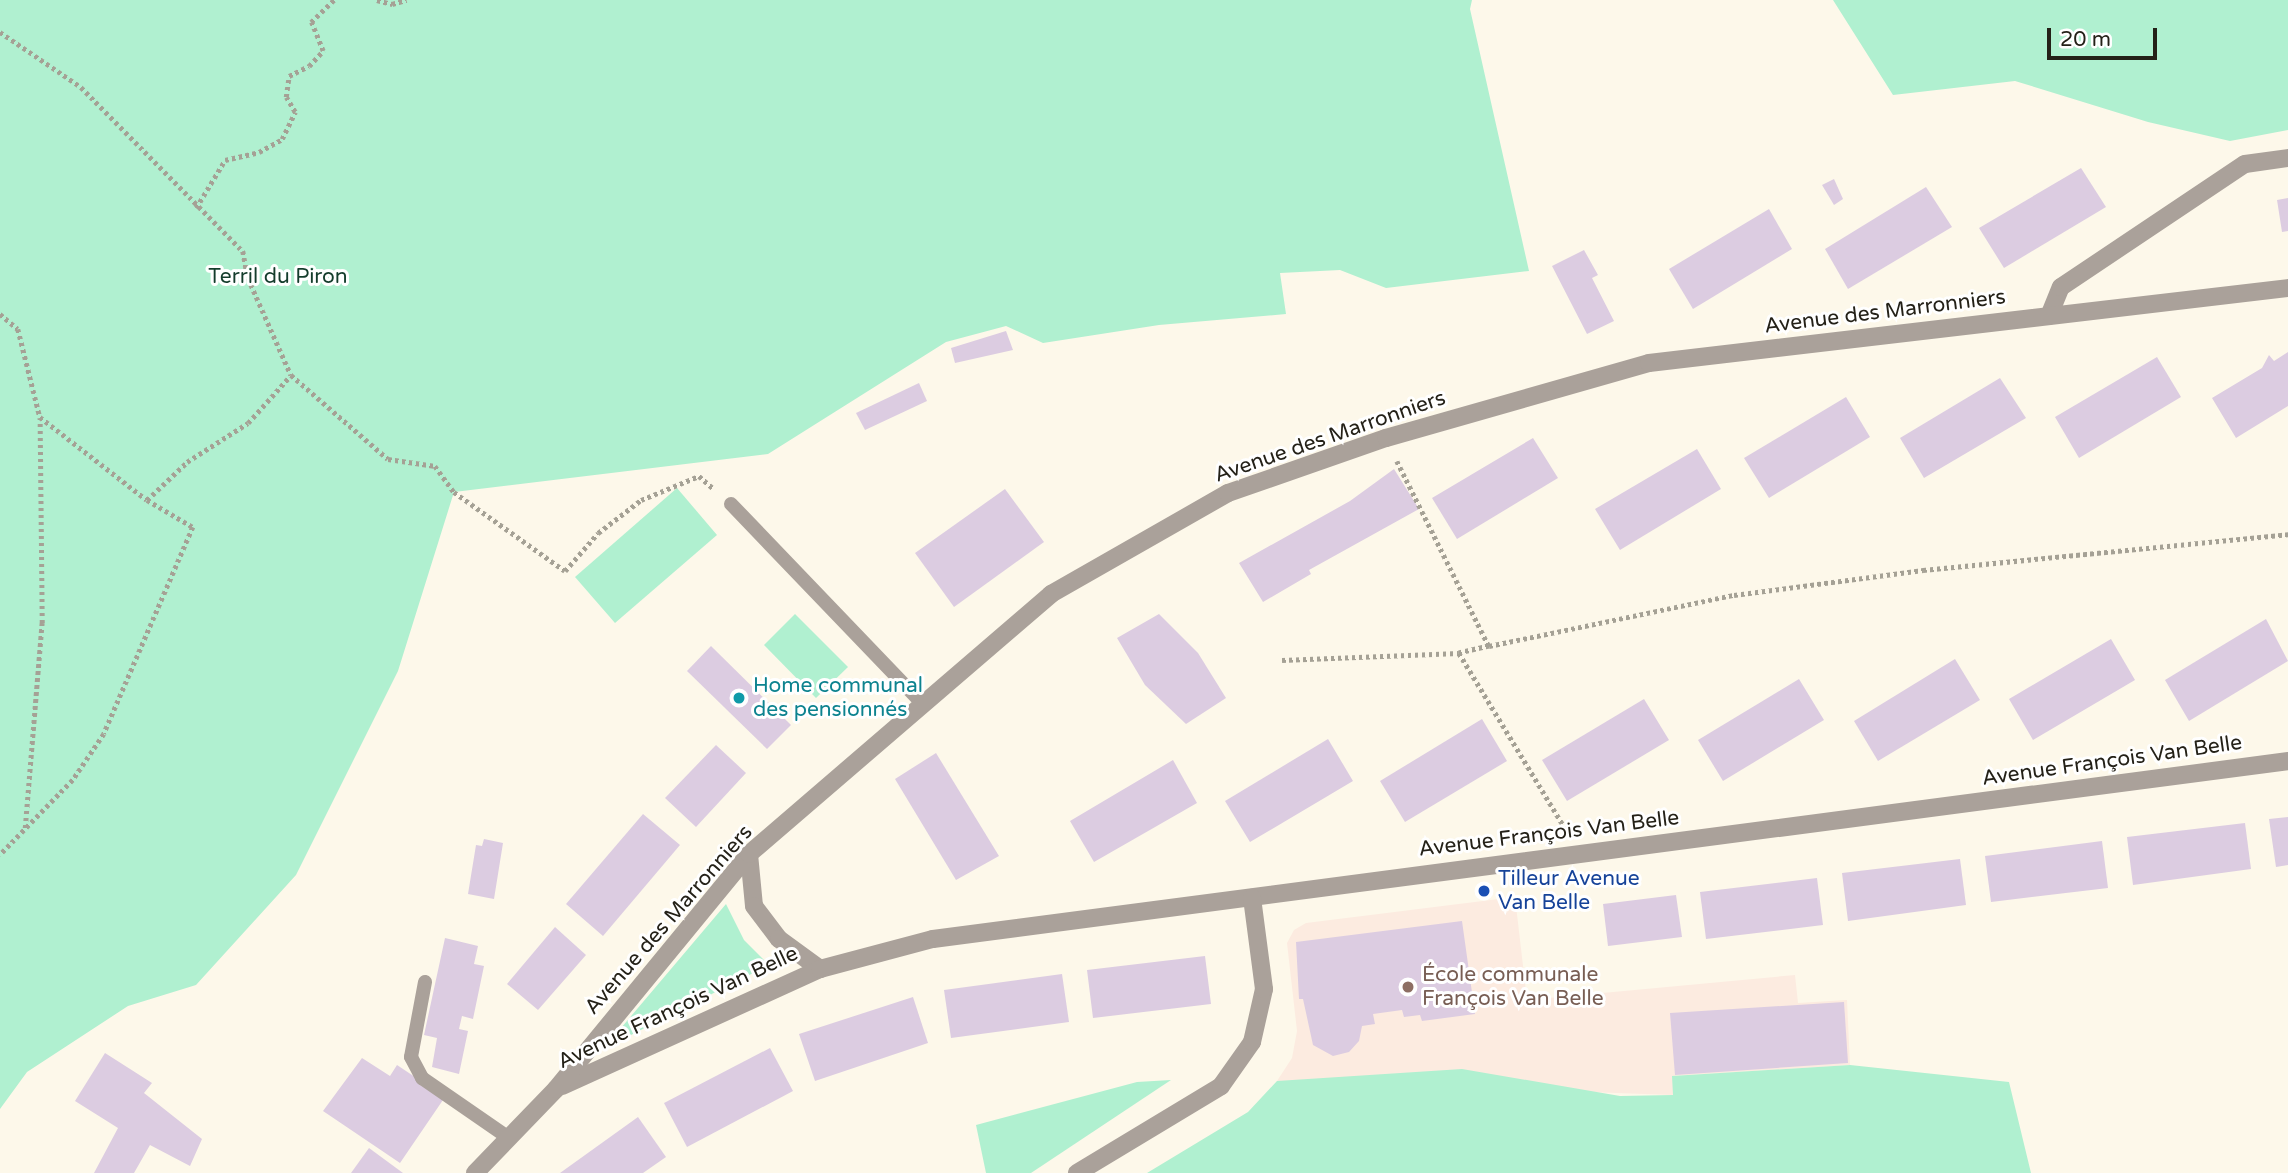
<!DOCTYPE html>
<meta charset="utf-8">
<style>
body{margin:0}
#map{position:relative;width:2288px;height:1173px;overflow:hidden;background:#fdf8ea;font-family:"Varela Round",sans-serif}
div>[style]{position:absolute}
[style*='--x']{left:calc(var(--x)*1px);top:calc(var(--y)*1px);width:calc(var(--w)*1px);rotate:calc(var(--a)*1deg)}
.industrial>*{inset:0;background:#fcebe0}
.green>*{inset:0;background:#b0f0d0}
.building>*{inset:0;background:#dccce1}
.path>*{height:4.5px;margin-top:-2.25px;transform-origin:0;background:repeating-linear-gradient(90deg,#a5a195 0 3.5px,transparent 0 7px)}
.lane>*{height:14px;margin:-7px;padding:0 7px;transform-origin:7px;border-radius:7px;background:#aaa19a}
.street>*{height:18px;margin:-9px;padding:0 9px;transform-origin:9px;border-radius:9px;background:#aaa19a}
.dots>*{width:19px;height:19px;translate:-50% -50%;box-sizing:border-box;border:4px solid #fff;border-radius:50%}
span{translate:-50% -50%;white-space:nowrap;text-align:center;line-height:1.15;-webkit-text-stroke:6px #fff;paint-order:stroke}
.park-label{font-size:21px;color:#143d2c}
.street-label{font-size:21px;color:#242118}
.culture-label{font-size:21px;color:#0d838f}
.left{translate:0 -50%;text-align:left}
.transit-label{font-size:21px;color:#164399}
.education-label{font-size:21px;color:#785e54}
.scale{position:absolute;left:2047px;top:28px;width:110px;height:32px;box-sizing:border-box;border:4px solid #242118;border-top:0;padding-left:9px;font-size:21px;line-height:24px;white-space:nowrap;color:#242118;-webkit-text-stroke:5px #fff;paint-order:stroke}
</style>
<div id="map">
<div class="industrial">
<i style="clip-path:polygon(1515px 897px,1527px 1000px,1795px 975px,1798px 1003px,1847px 1000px,1850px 1065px,1673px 1076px,1673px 1095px,1277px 1081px,1292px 1058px,1297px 1031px,1287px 943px,1294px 930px,1306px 923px)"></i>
</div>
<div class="green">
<i style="clip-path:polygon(0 0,1472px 0,1470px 9px,1529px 271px,1386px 288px,1340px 270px,1280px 273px,1286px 314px,1159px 325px,1043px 343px,1006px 326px,946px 342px,768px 454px,454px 492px,398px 671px,296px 875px,196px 985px,128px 1006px,27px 1072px,0 1109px)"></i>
<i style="clip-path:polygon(1833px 0,2288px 0,2288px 130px,2230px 141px,2148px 122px,2015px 81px,1893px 95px)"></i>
<i style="clip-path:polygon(677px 488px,717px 535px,615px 623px,575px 577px)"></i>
<i style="clip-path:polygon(795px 614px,848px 667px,816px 698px,764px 645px)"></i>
<i style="clip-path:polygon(726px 904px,744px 940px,769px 965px,629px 1036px,621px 1028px)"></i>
<i style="clip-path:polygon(1850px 1065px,2009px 1082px,2031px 1173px,1147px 1173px,1248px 1112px,1277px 1081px,1462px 1069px,1620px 1096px,1673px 1095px,1672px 1076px)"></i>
<i style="clip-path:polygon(1171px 1080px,1031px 1173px,986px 1173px,976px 1125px,1137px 1082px)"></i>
</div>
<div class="building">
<i style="clip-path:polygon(2081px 168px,2106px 207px,2004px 268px,1979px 228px)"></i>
<i style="clip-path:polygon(1834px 179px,1843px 199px,1834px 205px,1822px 185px)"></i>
<i style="clip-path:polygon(1926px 187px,1952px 227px,1848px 289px,1825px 249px)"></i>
<i style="clip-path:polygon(2288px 198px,2288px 231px,2282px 232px,2277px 200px)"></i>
<i style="clip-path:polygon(1769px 209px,1792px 249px,1693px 309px,1669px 269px)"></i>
<i style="clip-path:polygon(1584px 250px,1598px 275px,1592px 278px,1614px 321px,1587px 334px,1552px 266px)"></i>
<i style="clip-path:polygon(1006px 331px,1013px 350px,955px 363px,951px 348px)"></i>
<i style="clip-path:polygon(2288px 352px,2288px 406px,2236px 438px,2212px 398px,2262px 368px,2269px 355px,2274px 361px)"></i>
<i style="clip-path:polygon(2157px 357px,2181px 397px,2079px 458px,2055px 417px)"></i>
<i style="clip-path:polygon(2000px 378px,2026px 418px,1924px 478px,1900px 438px)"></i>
<i style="clip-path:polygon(919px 383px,927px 401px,865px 430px,856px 413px)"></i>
<i style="clip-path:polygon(1846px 397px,1870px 437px,1769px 498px,1744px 458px)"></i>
<i style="clip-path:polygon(1533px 438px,1558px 478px,1457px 539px,1432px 498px)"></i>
<i style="clip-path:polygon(1697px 449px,1721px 489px,1620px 550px,1595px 509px)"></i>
<i style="clip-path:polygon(1394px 469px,1419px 509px,1309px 570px,1311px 574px,1263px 602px,1239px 563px,1350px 501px)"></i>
<i style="clip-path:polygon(1005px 489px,1044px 542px,954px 607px,915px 553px)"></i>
<i style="clip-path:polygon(1159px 614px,1198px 653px,1226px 698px,1186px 724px,1145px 685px,1117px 638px)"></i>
<i style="clip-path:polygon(2266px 619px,2288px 661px,2189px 721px,2165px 680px)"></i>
<i style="clip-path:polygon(2111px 639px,2135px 680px,2033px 740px,2009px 699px)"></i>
<i style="clip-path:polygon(711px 646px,791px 725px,767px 749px,687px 671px)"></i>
<i style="clip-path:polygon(1955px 659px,1980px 700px,1878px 761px,1854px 721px)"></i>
<i style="clip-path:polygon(1799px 679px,1824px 720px,1723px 781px,1698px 740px)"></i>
<i style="clip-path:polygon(1644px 699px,1669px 740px,1567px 801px,1542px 760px)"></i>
<i style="clip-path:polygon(1482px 719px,1507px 761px,1405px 822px,1380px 781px)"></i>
<i style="clip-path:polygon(1328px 739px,1353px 781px,1250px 842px,1225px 801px)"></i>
<i style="clip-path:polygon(716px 745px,746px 773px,696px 827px,665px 798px)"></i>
<i style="clip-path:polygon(936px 753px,999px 856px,956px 880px,895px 779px)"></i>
<i style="clip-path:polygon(1173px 760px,1197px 803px,1094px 862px,1070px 821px)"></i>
<i style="clip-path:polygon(643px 814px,680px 845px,603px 936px,566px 904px)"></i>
<i style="clip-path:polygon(2288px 817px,2288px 865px,2276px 867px,2269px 819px)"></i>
<i style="clip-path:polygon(2245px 823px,2251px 869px,2133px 885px,2127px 837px)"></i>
<i style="clip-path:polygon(484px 839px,503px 843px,494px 899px,468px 894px,476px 845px,482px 846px)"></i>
<i style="clip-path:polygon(2102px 841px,2108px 888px,1991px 902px,1985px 856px)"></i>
<i style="clip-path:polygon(1960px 859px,1966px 905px,1848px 921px,1842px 873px)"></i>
<i style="clip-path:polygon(1817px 878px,1823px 925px,1706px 939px,1700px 892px)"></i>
<i style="clip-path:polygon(1676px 895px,1682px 937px,1608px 946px,1603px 904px)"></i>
<i style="clip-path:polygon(1462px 921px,1475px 1014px,1422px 1021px,1420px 1015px,1404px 1017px,1402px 1010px,1373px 1014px,1375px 1024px,1362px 1026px,1359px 1041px,1349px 1052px,1333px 1056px,1313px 1045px,1303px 999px,1299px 999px,1296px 942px)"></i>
<i style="clip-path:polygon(555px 927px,586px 955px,538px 1010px,507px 984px)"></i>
<i style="clip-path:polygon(445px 938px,478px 946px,474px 964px,484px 966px,473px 1019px,462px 1016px,459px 1029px,468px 1031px,459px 1074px,432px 1067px,437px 1038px,424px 1035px)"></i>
<i style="clip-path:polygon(1205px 956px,1211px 1004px,1093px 1018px,1087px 970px)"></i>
<i style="clip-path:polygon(1062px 974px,1069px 1022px,951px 1038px,944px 990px)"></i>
<i style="clip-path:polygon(913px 997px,928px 1043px,815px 1081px,799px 1034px)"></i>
<i style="clip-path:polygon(1844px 1002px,1848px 1063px,1675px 1075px,1670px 1013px)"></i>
<i style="clip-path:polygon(770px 1048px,793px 1091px,687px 1147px,664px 1103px)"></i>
<i style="clip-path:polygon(105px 1053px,152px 1083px,144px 1093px,202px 1139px,190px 1166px,150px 1145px,134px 1173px,94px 1173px,118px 1128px,75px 1101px)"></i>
<i style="clip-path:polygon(362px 1058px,390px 1076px,397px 1065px,445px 1097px,400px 1163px,323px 1111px)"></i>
<i style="clip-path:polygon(638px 1117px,666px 1157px,643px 1173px,560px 1173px)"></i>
<i style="clip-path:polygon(369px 1148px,403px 1173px,351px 1173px)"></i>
</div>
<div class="path">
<i style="--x:377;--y:0;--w:16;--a:15"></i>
<i style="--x:392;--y:4;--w:15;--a:-16"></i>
<i style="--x:0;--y:32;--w:98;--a:34.2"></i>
<i style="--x:81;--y:87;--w:231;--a:45.4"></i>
<i style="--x:243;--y:251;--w:27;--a:80"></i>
<i style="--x:248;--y:278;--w:106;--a:66.1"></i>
<i style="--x:291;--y:375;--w:128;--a:40.9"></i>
<i style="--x:388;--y:459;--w:48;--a:8.5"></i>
<i style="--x:435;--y:466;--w:32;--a:54"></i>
<i style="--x:454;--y:492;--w:136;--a:35.4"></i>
<i style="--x:565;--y:571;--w:50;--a:-49"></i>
<i style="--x:598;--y:533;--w:54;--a:-37.5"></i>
<i style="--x:641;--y:500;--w:63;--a:-22.5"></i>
<i style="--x:699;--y:476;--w:18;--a:41"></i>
<i style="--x:196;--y:208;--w:56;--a:-58.9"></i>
<i style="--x:225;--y:160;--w:35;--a:-13"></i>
<i style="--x:259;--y:152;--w:26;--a:-29"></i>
<i style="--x:282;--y:139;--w:30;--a:-64"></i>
<i style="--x:295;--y:112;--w:17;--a:-121"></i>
<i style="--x:286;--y:97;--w:21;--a:-82"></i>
<i style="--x:289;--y:76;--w:22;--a:-27"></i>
<i style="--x:309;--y:66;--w:21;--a:-47"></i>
<i style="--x:323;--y:51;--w:31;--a:-112"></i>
<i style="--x:311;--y:22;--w:32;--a:-44"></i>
<i style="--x:0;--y:314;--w:23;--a:40"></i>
<i style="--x:18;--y:329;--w:91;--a:76"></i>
<i style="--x:40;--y:417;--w:135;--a:37.8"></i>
<i style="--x:147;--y:500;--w:53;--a:30.4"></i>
<i style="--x:193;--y:527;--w:225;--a:113.3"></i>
<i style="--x:104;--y:734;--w:55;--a:124"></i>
<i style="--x:73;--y:780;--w:105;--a:134.2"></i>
<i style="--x:1397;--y:461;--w:207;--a:63.6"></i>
<i style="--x:1489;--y:646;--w:31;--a:167"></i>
<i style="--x:1459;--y:653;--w:205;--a:58.8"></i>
<i style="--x:147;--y:500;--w:55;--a:-43.5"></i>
<i style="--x:187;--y:462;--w:72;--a:-32.6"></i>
<i style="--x:248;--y:423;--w:64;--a:-48.1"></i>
<i style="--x:1489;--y:646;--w:250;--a:-11.8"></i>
<i style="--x:1734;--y:595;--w:191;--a:-7.5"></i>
<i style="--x:1923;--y:570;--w:367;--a:-5.6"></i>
<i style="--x:1282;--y:660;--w:177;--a:-2.3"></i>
<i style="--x:25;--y:828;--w:206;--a:-85.3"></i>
<i style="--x:42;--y:623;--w:205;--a:-90.6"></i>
</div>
<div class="lane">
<i style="--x:731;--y:504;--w:274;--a:46.2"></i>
<i style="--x:425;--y:982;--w:76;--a:100.6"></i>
<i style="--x:411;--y:1057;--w:24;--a:62"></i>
<i style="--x:422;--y:1078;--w:106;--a:34.6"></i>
</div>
<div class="street">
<i style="--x:2049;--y:316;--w:31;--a:-68"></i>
<i style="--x:2061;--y:287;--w:221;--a:-33.8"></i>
<i style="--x:2245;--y:164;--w:43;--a:-7.9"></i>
<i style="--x:749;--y:854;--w:52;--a:84.5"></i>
<i style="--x:754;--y:906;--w:41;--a:52.9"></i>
<i style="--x:779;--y:939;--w:51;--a:36.2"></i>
<i style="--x:562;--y:1086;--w:283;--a:-24.4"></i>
<i style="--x:820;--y:969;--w:117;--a:-14.9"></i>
<i style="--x:933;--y:939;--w:1367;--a:-7.48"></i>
<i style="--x:475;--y:1173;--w:117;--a:-46"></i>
<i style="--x:556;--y:1089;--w:304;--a:-50.6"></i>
<i style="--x:749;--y:854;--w:399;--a:-40.7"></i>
<i style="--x:1051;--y:594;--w:204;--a:-29.7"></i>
<i style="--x:1228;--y:493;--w:167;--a:-19.2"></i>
<i style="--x:1386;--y:438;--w:273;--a:-15.9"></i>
<i style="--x:1649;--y:363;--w:643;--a:-6.69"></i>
<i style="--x:1077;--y:1173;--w:168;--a:-31.1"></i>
<i style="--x:1221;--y:1086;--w:54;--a:-54.8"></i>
<i style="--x:1252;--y:1042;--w:54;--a:-77.2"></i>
<i style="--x:1264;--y:989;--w:92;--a:-97.5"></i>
</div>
<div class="dots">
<i style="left:739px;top:698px;background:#0f9aa8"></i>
<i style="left:1484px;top:891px;background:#1a4fb4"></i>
<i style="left:1408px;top:987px;background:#8d6e63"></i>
</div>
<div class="park-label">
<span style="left:278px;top:277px">Terril du Piron</span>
</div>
<div class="street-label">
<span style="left:1885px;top:312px;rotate:-7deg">Avenue des Marronniers</span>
<span style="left:1330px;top:437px;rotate:-19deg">Avenue des Marronniers</span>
<span style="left:2112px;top:761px;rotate:-8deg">Avenue François Van Belle</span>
<span style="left:1549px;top:834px;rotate:-7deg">Avenue François Van Belle</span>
<span style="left:669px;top:920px;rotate:-49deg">Avenue des Marronniers</span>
<span style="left:678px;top:1008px;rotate:-25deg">Avenue François Van Belle</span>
</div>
<div class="culture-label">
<span class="left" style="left:753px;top:698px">Home communal<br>des pensionnés</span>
</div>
<div class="transit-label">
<span class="left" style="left:1498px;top:891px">Tilleur Avenue<br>Van Belle</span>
</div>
<div class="education-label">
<span class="left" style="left:1422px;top:987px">École communale<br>François Van Belle</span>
</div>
<div class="scale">20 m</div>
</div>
